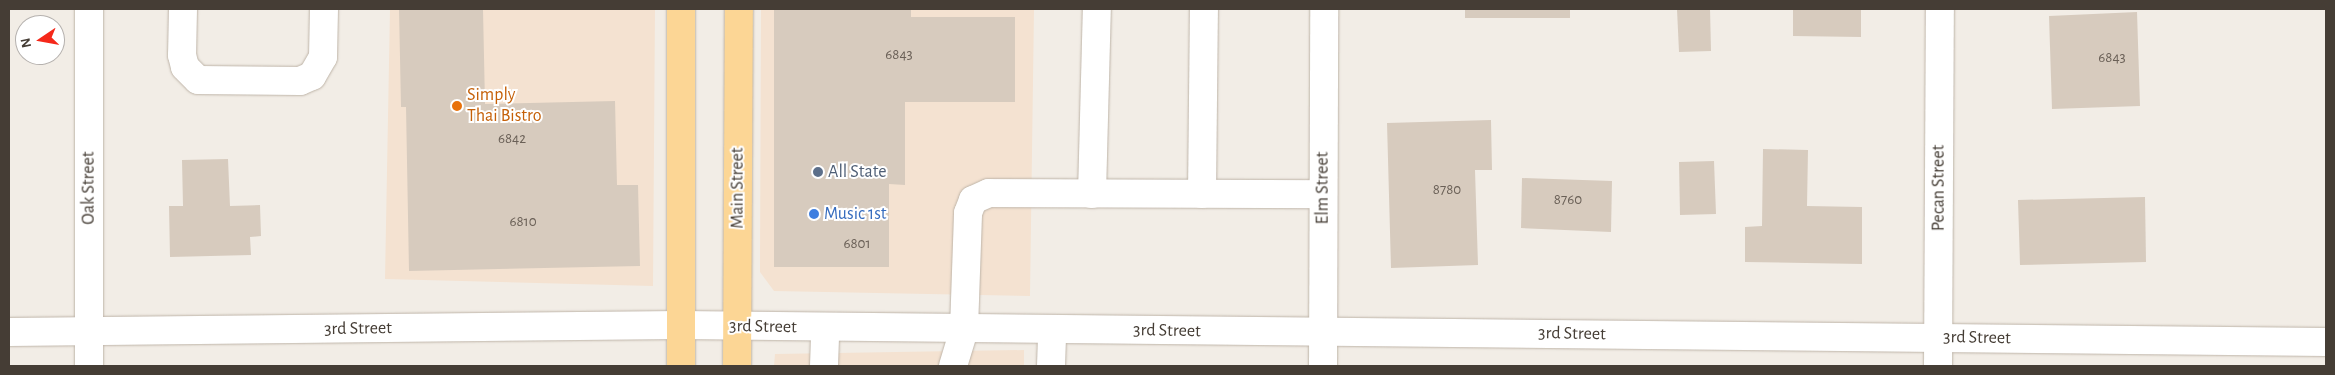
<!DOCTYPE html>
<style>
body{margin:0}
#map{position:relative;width:2335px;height:375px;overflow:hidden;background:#f2ede6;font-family:"Alegreya Sans",sans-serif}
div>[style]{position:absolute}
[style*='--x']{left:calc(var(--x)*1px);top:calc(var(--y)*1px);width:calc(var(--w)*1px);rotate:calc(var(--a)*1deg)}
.commercial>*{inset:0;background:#f4e2d1}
.building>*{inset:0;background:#d7cbbe}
.roads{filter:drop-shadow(0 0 1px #beb4a8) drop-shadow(0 0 1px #beb4a8)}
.minor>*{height:28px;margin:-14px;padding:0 14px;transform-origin:14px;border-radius:14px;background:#fff}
.major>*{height:28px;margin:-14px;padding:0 14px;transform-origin:14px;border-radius:14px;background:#fcd695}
.dots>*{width:14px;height:14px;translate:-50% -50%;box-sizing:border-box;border:2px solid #fff;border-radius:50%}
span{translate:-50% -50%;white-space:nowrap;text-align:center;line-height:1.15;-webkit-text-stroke:4px #fff;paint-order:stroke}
.number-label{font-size:15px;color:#6a6057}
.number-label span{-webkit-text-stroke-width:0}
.food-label{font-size:18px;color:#c56008}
.left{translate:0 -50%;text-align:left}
.service-label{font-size:18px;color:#4e5e75}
.street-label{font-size:18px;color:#453d35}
.shop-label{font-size:18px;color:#366cbe}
.frame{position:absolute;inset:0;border:10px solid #453d35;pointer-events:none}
.north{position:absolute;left:15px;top:15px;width:50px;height:50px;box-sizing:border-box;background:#fff;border:1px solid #b5b1ae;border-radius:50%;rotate:258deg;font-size:14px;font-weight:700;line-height:20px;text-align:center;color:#453d35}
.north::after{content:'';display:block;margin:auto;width:18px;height:22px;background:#f5281a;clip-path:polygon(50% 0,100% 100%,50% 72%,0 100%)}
</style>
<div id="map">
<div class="commercial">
<i style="clip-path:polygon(390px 9px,655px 9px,653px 286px,385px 279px)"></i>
<i style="clip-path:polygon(761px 9px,1034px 9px,1030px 296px,774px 291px,760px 272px)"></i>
<i style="clip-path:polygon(1024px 350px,1024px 366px,774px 366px,775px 354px)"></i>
</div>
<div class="building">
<i style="clip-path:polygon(399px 9px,483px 9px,485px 104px,615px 101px,617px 185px,638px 185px,640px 266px,409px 271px,406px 107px,401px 107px)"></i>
<i style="clip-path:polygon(774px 9px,911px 9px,911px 17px,1015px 17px,1015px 102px,905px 102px,905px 185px,889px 184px,889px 267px,774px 267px)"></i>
<i style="clip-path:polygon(1465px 9px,1570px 9px,1570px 18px,1465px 18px)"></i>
<i style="clip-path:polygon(1677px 9px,1710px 9px,1711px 51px,1679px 52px)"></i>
<i style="clip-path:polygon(1793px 9px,1861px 9px,1861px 37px,1793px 36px)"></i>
<i style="clip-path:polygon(2137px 12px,2140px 106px,2052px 109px,2049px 16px)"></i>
<i style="clip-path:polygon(1491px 120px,1492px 170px,1475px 170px,1478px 265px,1391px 268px,1387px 123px)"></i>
<i style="clip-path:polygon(1763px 149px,1808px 150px,1807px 206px,1862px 207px,1862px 264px,1745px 262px,1745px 227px,1762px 226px)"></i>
<i style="clip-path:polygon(228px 159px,230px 206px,260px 205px,261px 236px,250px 237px,251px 255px,170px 257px,169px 206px,183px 206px,182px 160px)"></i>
<i style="clip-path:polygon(1714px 161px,1716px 214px,1680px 215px,1679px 162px)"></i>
<i style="clip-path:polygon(1522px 178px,1612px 181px,1611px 232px,1521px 228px)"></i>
<i style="clip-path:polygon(2145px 197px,2146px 262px,2020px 265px,2018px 200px)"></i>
</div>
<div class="roads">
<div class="minor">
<i style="--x:183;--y:9;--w:46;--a:91.2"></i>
<i style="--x:182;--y:55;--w:12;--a:76"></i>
<i style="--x:185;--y:67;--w:18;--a:45"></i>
<i style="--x:198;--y:80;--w:102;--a:0.6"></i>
<i style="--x:300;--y:81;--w:13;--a:-23"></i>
<i style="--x:312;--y:76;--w:22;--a:-60"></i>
<i style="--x:323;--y:57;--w:48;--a:-88.8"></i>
<i style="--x:1092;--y:194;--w:185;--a:-88.5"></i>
<i style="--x:1202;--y:194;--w:185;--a:-89.4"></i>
<i style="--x:9;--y:332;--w:671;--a:-0.6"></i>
<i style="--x:680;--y:325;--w:1646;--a:0.59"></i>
<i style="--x:89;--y:366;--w:357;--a:-90"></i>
<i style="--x:824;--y:366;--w:38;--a:-88"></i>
<i style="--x:953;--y:366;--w:39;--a:-73"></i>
<i style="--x:964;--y:329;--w:116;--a:-88"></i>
<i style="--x:968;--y:213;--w:14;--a:-69"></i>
<i style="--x:973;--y:200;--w:17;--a:-24"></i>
<i style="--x:989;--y:193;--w:334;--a:0.2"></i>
<i style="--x:1051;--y:366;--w:36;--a:-88"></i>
<i style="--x:1323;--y:366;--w:357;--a:-89.8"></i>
<i style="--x:1938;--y:366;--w:357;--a:-89.7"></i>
</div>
<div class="major">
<i style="--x:681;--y:9;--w:357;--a:90"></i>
<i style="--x:737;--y:366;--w:357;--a:-89.7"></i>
</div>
</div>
<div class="dots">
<i style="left:457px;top:106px;background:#e8710a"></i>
<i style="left:818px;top:172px;background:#5c6f8a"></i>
<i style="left:814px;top:214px;background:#3f7fe0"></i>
</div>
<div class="number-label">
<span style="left:899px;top:55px">6843</span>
<span style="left:2112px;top:58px">6843</span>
<span style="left:512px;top:139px">6842</span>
<span style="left:1447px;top:190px">8780</span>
<span style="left:1568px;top:200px">8760</span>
<span style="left:523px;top:222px">6810</span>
<span style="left:857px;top:244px">6801</span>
</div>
<div class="food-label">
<span class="left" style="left:467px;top:106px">Simply<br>Thai Bistro</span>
</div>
<div class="service-label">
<span class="left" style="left:828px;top:172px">All State</span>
</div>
<div class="street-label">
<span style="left:89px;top:188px;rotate:-90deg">Oak Street</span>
<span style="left:738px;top:188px;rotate:-90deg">Main Street</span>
<span style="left:1323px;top:188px;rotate:-90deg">Elm Street</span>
<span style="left:1939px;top:188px;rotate:-90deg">Pecan Street</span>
<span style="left:763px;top:327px;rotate:1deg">3rd Street</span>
<span style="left:358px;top:329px;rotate:-1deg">3rd Street</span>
<span style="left:1167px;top:331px;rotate:1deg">3rd Street</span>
<span style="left:1572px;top:334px;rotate:1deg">3rd Street</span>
<span style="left:1977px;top:338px;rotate:1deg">3rd Street</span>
</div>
<div class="shop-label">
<span class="left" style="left:824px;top:214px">Music 1st</span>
</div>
<div class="frame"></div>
<div class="north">N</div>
</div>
